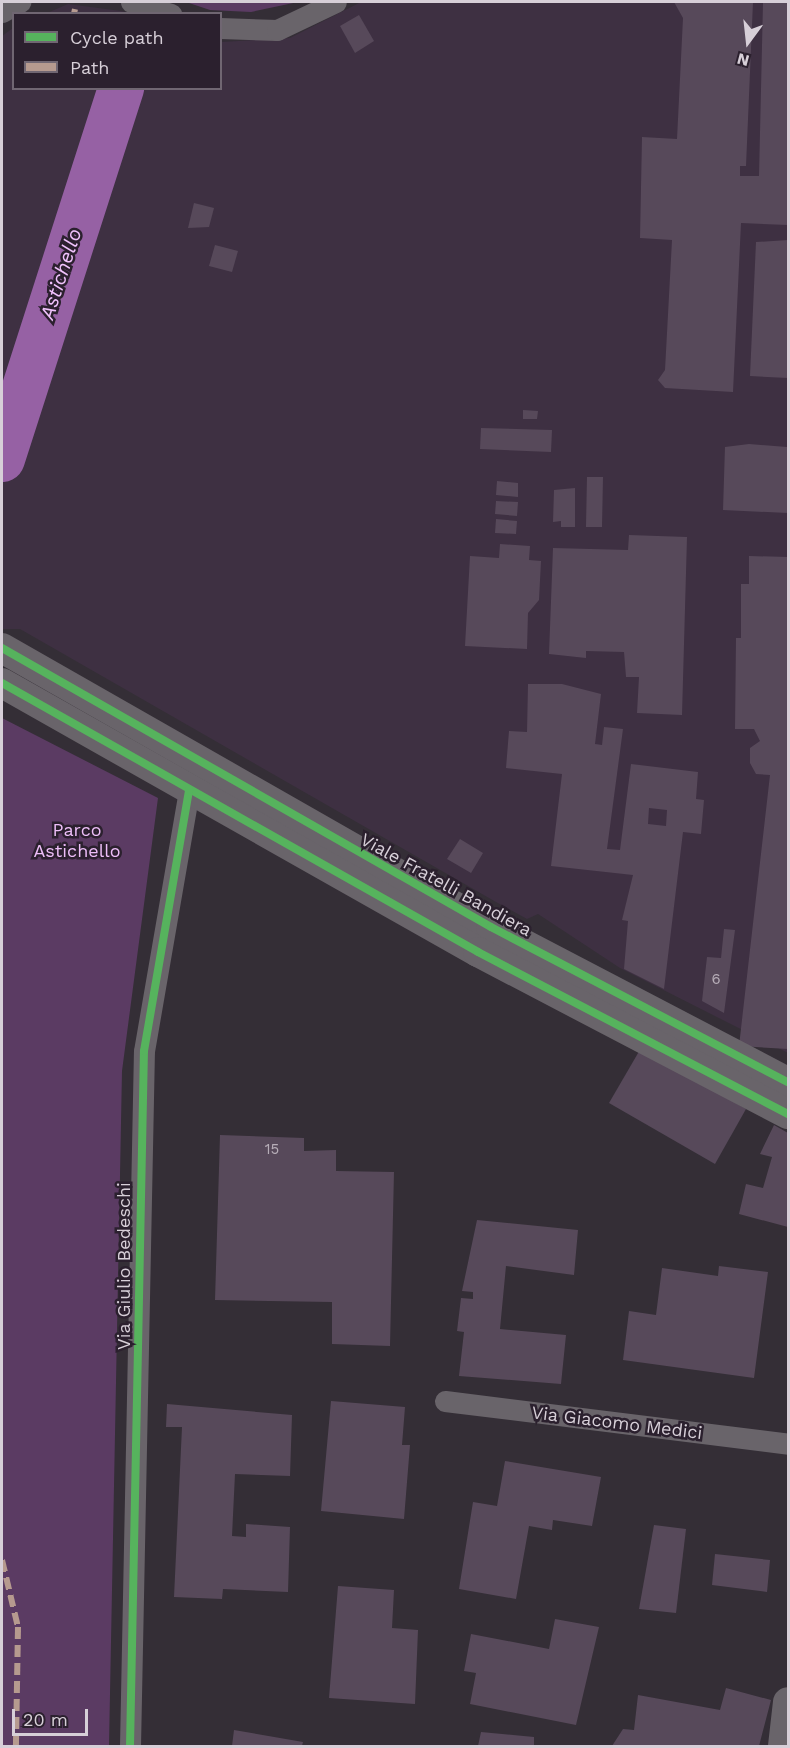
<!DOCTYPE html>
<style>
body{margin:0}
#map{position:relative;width:790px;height:1748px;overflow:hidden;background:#342e36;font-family:"Work Sans",sans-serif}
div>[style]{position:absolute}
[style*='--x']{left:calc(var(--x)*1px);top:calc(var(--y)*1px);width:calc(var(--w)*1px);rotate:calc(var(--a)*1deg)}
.built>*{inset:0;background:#3e3042}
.green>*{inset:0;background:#5b3b63}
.river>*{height:46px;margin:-23px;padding:0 23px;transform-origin:23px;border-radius:23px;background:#9661a4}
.building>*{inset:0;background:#57495a}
.street>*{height:21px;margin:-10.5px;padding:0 10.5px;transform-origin:10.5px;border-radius:10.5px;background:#69646a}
.secondary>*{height:30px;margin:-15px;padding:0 15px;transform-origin:15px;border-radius:15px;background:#69646a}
.quiet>*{height:6px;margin-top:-3px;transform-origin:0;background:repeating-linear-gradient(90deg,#b69a8f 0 12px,transparent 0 18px)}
.cycleway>*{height:8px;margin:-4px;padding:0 4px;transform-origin:4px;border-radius:4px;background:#56b35d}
span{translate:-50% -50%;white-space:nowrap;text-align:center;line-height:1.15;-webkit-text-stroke:5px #2b202e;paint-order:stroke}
.number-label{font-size:15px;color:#b7aeb8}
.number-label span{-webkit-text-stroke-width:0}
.park-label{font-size:18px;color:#edbef8}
.street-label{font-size:18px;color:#d7cfd8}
.water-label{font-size:20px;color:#f0c2fc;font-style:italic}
.frame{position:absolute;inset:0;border:3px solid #d7cfd8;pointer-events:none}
.legend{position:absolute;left:12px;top:12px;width:210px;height:78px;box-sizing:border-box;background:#2b202e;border:2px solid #706672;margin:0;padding:8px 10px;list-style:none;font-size:18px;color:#d7cfd8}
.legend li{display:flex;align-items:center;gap:12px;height:30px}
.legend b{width:30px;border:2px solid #706672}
.north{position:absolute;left:718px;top:12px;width:60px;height:60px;-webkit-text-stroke:4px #2b202e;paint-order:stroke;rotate:195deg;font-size:16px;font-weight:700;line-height:24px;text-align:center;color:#d7cfd8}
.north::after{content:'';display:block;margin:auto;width:21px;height:27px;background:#d7cfd8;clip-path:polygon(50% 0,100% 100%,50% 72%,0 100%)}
.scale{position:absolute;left:12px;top:1709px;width:76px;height:27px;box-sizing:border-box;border:3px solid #d7cfd8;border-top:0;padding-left:8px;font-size:18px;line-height:21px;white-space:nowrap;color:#d7cfd8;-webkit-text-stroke:4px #2b202e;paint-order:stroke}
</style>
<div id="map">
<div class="built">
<i style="clip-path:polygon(361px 2px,788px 2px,788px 1053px,620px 968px,538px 914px,527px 919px,496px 902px,20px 629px,2px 629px,2px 36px,13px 28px,14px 88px,220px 88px,221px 42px,290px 38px)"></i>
<i style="clip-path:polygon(68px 4px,121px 11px,130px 13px,47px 13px)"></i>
</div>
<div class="green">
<i style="clip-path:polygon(186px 2px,298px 2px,251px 12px,210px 10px)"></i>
<i style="clip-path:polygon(2px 718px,158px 798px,122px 1071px,109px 1746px,2px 1746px)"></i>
</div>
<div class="river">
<i style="--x:2;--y:459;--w:390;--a:-72.2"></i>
</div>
<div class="building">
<i style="clip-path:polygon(674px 2px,753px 2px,746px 166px,740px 166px,740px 176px,759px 176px,763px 2px,788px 2px,788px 225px,741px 223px,733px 392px,665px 388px,658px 380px,665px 370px,672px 240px,640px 238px,642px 137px,677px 139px,683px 18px)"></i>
<i style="clip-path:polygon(359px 15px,374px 41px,355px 53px,340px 26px)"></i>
<i style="clip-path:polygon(194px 203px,214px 208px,209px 227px,188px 228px)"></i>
<i style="clip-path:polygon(788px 240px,788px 378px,750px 376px,756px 242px)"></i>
<i style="clip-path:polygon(215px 245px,238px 251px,232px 272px,209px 266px)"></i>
<i style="clip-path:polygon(523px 410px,538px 411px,537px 419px,523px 419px)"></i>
<i style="clip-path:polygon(481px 428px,552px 430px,551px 452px,480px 449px)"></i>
<i style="clip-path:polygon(749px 444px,787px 447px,788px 513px,723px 510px,725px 447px)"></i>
<i style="clip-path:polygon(587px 477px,603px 477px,602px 527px,586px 527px)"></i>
<i style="clip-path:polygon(497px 481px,518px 483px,518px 497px,496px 495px)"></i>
<i style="clip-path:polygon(575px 488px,575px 527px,561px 527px,561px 521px,553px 522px,554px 490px)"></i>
<i style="clip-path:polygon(496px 501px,518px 502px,517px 516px,495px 514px)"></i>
<i style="clip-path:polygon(496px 519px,517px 521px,516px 534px,495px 533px)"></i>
<i style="clip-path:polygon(629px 535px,687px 537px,682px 715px,637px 713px,639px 677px,626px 677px,624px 652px,586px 651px,586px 658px,549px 654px,553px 548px,628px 550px)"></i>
<i style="clip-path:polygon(500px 544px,530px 546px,529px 560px,541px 561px,539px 600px,528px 613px,527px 649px,465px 646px,470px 556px,499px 558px)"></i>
<i style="clip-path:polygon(749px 556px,788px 557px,788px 1049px,739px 1046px,770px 775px,756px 774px,750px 763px,750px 748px,760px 741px,754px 729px,735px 729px,736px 638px,741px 638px,741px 584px,749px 584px)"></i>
<i style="clip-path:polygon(evenodd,528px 684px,562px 684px,601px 694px,595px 744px,602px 745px,604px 727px,623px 729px,607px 849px,620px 850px,631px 764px,698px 772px,696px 799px,704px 800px,701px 834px,683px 832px,664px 989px,624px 969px,628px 921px,622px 920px,633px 875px,551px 866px,562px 774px,506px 768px,509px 731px,527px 732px,528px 684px,649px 808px,667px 810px,666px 826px,648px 824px,649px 808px)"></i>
<i style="clip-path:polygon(460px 839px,483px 853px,471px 873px,447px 859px)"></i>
<i style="clip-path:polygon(724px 929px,735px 930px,724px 1013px,702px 1001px,707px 957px,721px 958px)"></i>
<i style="clip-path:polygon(641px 1048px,746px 1109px,715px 1164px,609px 1103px)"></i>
<i style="clip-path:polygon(774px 1125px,788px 1133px,788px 1227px,739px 1214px,746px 1184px,763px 1188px,772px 1157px,760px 1154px)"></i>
<i style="clip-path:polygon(220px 1135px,304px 1138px,304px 1151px,336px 1150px,336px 1171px,394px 1172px,390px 1346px,332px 1344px,332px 1302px,215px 1300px)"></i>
<i style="clip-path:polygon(477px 1220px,578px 1230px,574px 1275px,506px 1266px,500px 1329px,566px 1335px,561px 1384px,459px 1376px,464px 1332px,457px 1331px,461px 1298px,473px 1299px,473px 1292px,462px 1291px)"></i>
<i style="clip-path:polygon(719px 1266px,768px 1272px,754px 1378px,623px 1360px,629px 1311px,656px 1315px,662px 1268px,718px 1276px)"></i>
<i style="clip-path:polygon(331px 1401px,405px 1407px,402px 1445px,410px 1445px,404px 1519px,321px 1511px)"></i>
<i style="clip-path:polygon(167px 1404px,292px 1415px,290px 1476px,235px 1474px,232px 1536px,246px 1537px,246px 1524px,290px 1527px,288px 1592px,223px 1589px,222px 1599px,174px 1597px,182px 1427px,166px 1427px)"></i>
<i style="clip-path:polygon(505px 1461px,601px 1477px,592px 1526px,553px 1520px,552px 1530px,529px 1526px,516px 1599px,459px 1589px,473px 1502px,497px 1506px)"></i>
<i style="clip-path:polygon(654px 1525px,686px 1529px,676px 1613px,639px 1609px)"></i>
<i style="clip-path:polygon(715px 1554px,770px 1560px,767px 1592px,712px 1585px)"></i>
<i style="clip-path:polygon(338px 1586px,394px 1590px,392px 1628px,418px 1630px,415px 1704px,329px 1698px)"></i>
<i style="clip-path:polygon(555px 1619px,599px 1627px,576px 1725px,470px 1704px,476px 1673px,464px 1671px,471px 1634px,549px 1649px)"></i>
<i style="clip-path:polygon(726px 1688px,771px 1700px,759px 1746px,612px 1746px,623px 1729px,634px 1730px,638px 1695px,720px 1710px)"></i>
<i style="clip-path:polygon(234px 1730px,303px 1742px,302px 1746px,232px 1746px)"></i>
<i style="clip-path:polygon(481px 1732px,534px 1737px,534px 1746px,478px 1746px)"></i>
</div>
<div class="street">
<i style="--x:131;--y:2;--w:42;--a:16.7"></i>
<i style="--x:2;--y:12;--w:21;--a:-29"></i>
<i style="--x:220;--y:28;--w:57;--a:2"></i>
<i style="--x:277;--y:30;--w:65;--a:-25.4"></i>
<i style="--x:445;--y:1401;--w:346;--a:7.1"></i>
<i style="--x:130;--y:1746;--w:695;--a:-88.85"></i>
<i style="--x:144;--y:1051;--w:265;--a:-80.2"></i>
</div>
<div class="secondary">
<i style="--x:2;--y:648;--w:563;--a:29.71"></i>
<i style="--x:491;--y:927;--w:335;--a:27.6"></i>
<i style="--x:2;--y:683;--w:547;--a:29.47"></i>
<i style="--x:478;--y:952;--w:350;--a:27.6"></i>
<i style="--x:783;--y:1746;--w:44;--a:-83.5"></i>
</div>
<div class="quiet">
<i style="--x:74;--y:14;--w:5;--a:-79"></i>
<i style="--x:2;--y:1560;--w:69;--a:76.6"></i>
<i style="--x:18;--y:1627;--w:119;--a:91"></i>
</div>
<div class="cycleway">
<i style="--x:2;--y:648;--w:563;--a:29.71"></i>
<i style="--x:491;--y:927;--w:335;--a:27.6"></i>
<i style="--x:2;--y:683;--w:547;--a:29.47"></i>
<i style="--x:478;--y:952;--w:350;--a:27.6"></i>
<i style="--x:130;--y:1746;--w:695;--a:-88.85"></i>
<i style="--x:144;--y:1051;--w:265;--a:-80.2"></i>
</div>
<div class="number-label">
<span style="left:716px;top:980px">6</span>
<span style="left:272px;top:1150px">15</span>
</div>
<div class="park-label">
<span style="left:77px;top:841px">Parco<br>Astichello</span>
</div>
<div class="street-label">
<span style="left:446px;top:885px;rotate:29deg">Viale Fratelli Bandiera</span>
<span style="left:124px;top:1266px;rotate:-90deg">Via Giulio Bedeschi</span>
<span style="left:617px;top:1423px;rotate:7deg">Via Giacomo Medici</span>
</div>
<div class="water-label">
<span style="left:61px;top:274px;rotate:-72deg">Astichello</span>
</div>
<div class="frame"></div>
<ul class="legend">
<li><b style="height:8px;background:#56b35d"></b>Cycle path</li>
<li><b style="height:8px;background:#b69a8f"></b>Path</li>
</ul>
<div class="north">N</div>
<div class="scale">20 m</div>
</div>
